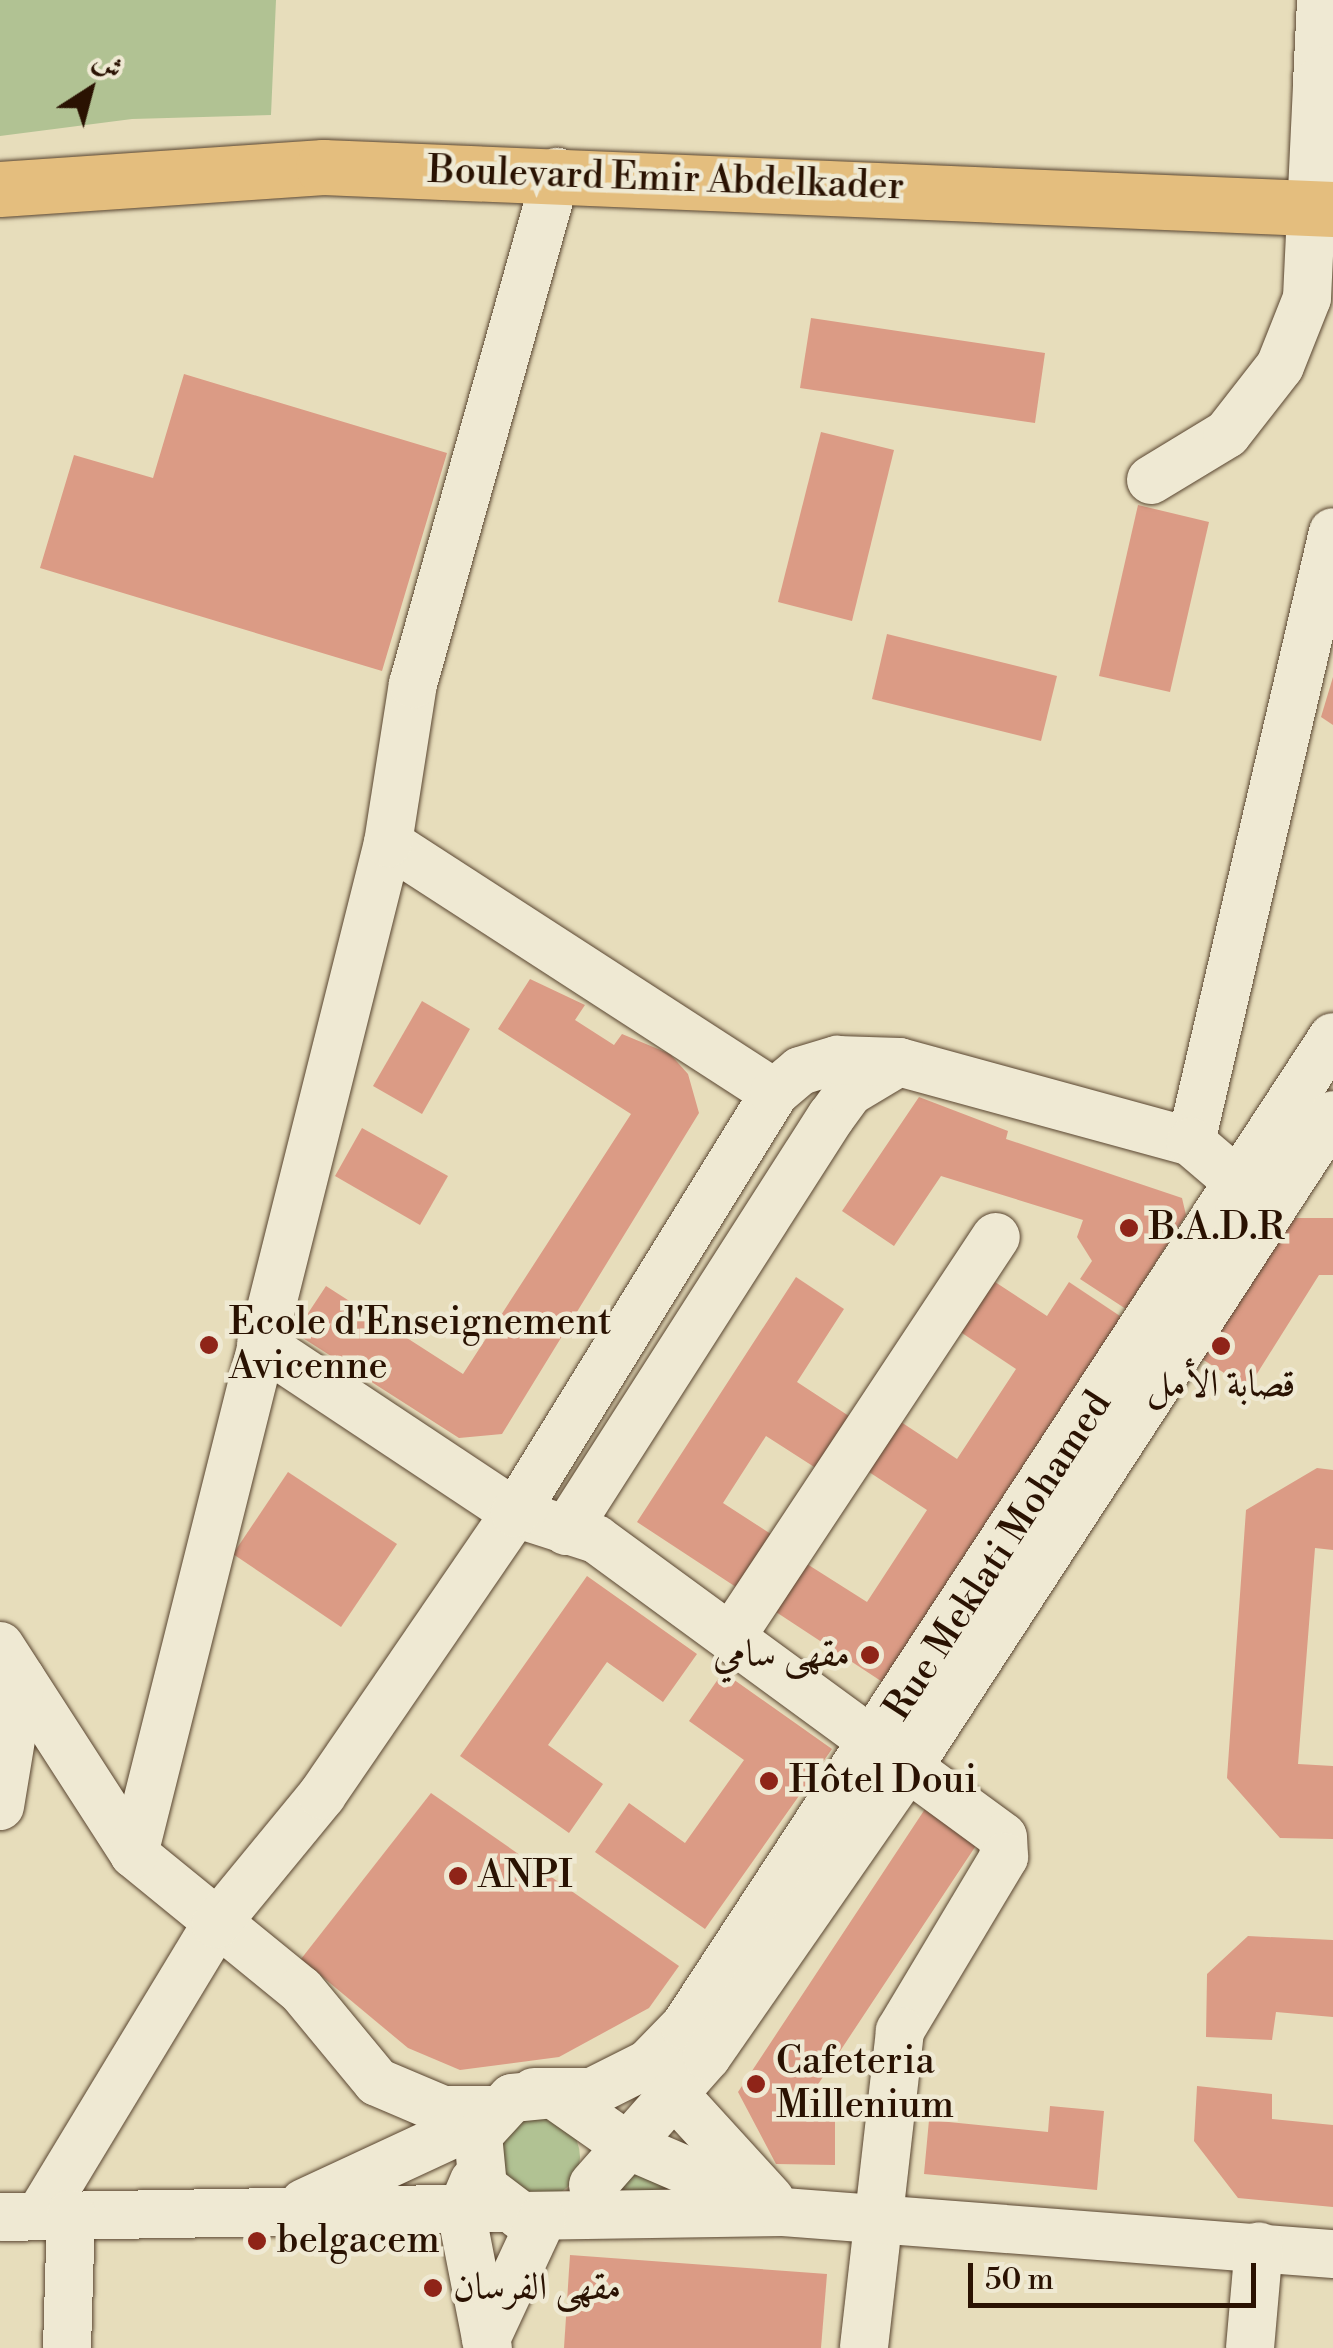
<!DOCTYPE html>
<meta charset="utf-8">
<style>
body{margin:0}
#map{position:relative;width:1333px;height:2348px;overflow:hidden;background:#e7ddbb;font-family:"Libre Bodoni",Amiri,serif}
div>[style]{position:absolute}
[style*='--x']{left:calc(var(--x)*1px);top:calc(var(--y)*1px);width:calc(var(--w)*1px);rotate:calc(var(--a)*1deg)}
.green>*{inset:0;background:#b1c293}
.round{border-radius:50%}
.building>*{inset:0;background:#db9b85}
.roads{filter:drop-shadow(0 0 2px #594530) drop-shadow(0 0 2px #594530)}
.minor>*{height:48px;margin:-24px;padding:0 24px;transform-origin:24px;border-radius:24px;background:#efe9d3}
.major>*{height:55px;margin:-27.5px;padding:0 27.5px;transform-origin:27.5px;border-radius:27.5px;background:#e4be7e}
.dots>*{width:28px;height:28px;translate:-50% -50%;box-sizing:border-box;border:5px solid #efe9d3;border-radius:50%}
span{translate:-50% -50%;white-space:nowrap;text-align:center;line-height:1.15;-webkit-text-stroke:9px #efe9d3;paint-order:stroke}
.street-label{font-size:38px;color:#2a1202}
.poi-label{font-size:38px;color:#2a1202}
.left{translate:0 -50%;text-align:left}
.right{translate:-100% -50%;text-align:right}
.north{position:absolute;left:40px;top:40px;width:100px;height:100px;-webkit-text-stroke:8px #efe9d3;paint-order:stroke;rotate:36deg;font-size:28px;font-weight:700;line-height:40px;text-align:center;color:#2a1202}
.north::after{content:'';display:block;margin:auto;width:35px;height:45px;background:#2a1202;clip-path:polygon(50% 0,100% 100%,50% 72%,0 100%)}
.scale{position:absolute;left:968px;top:2263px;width:288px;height:45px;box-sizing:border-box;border:5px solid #2a1202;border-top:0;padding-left:12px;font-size:30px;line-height:35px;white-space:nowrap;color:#2a1202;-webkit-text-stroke:8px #efe9d3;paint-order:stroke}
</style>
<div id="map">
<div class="green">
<i style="clip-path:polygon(0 0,276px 0,271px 115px,132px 119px,0 136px)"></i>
<i class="round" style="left:496px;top:2115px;width:84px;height:84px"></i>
<i style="clip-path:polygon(638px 2163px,722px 2205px,607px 2201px)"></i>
</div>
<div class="building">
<i style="clip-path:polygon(811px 318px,1045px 353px,1035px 423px,800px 388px)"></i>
<i style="clip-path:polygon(184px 374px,447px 453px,382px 671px,40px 568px,74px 455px,153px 478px)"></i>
<i style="clip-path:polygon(821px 432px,894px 450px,852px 621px,778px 602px)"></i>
<i style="clip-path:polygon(1138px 505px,1209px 522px,1170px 692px,1099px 676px)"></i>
<i style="clip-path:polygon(887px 634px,1057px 676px,1041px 741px,872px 699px)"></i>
<i style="clip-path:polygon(1333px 677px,1333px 725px,1321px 717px)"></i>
<i style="clip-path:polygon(530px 979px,585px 1005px,575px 1020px,614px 1045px,622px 1034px,670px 1054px,688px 1074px,699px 1113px,502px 1434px,459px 1438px,295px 1333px,326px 1286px,463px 1374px,631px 1114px,498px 1029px)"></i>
<i style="clip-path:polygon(422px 1001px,470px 1029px,422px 1114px,373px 1086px)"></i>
<i style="clip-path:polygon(919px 1097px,1008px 1131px,1006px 1139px,1182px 1198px,1186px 1215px,1126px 1309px,1080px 1279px,1092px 1261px,1077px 1237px,1083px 1220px,941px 1176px,894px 1246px,842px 1211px)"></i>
<i style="clip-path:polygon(362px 1128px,448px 1176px,420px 1225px,335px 1176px)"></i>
<i style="clip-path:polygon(1291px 1218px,1333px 1218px,1333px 1275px,1319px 1275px,1248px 1388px,1202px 1359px)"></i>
<i style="clip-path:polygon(796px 1277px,844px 1309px,797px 1382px,855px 1420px,822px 1472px,766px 1436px,723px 1503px,774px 1536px,739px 1589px,637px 1522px)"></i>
<i style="clip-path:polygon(992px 1280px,1047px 1316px,1069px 1282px,1123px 1318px,884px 1683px,776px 1612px,807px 1564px,867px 1602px,927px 1510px,869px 1472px,901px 1422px,957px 1459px,1016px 1369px,959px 1331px)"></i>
<i style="clip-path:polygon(1317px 1468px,1333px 1470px,1333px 1550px,1315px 1548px,1298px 1764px,1333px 1766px,1333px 1839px,1280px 1838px,1227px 1778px,1246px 1510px)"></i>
<i style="clip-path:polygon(288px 1472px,397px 1544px,341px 1627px,233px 1554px)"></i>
<i style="clip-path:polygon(587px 1576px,697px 1654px,663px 1702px,607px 1662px,548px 1745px,603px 1784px,569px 1833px,460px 1756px)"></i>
<i style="clip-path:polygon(723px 1672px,832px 1749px,705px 1929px,595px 1852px,629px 1803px,685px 1843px,744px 1760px,689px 1721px)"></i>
<i style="clip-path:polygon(431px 1793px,679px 1966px,649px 2008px,559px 2057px,460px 2070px,408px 2048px,301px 1959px)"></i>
<i style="clip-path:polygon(925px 1809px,977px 1844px,809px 2098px,814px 2116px,835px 2116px,835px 2165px,776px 2164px,738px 2092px)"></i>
<i style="clip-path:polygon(1248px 1936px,1333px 1940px,1333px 2017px,1276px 2012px,1272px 2040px,1206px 2037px,1207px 1974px)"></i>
<i style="clip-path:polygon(1197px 2086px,1272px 2094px,1272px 2119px,1333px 2125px,1333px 2207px,1238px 2198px,1194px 2141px)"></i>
<i style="clip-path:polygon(1050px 2106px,1104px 2111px,1097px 2190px,924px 2174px,929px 2120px,1048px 2132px)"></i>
<i style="clip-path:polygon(570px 2255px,827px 2274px,821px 2348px,564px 2348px)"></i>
</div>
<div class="roads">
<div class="minor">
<i style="--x:1317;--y:83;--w:83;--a:-87.2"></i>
<i style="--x:1151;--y:480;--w:89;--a:-31.2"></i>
<i style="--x:1227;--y:434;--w:86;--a:-52.1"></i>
<i style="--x:1280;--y:366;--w:73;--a:-68.3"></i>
<i style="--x:1307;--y:298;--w:215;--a:-87.3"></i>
<i style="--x:1317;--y:83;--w:22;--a:-43"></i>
<i style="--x:388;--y:843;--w:460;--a:32.9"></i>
<i style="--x:1191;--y:1142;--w:626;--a:-76.9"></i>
<i style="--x:261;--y:1344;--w:305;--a:33.6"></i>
<i style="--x:515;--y:1513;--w:85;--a:17.8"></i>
<i style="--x:596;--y:1539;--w:504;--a:36.21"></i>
<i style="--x:1003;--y:1837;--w:20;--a:87"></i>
<i style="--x:1004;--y:1857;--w:203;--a:120.9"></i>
<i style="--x:900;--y:2031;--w:319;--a:96.5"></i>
<i style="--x:566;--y:1531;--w:492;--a:-57.4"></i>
<i style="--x:831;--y:1117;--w:31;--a:-54"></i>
<i style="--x:849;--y:1092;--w:58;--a:-31"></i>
<i style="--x:899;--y:1062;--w:303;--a:15.3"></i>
<i style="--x:1191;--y:1142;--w:63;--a:40.5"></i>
<i style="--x:733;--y:1634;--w:476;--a:-56.5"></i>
<i style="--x:0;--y:1646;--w:247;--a:57.2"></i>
<i style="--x:134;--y:1854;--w:215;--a:39.2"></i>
<i style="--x:301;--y:1990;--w:119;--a:50.4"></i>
<i style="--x:377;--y:2082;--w:72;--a:23"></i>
<i style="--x:443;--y:2110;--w:50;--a:0"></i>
<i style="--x:0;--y:1806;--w:129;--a:-80.6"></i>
<i style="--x:134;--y:1854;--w:1042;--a:-75.9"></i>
<i style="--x:388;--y:843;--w:161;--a:-81.1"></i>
<i style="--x:413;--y:684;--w:532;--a:-74.29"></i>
<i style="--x:534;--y:2092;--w:58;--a:0"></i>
<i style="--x:592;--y:2092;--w:63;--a:-26.6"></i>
<i style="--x:648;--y:2064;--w:53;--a:-45.8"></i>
<i style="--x:685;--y:2026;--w:1182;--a:-56.77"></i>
<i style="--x:675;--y:2095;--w:141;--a:47.6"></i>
<i style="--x:474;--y:2181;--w:33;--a:113"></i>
<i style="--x:461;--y:2211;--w:140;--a:78.9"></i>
<i style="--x:593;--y:2185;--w:172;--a:-48.5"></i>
<i style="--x:707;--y:2056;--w:357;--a:-55.2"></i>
<i style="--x:911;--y:1763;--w:773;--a:-56.93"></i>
<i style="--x:304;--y:2203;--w:202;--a:-24.9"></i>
<i style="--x:783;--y:2212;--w:174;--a:-156.7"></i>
<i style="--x:623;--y:2143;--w:85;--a:-145"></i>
<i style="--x:553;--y:2094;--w:41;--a:174.4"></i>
<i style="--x:512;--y:2098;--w:50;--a:132.6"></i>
<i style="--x:478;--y:2135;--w:52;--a:84.5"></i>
<i style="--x:483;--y:2187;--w:48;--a:37.3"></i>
<i style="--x:521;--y:2216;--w:262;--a:-0.9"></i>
<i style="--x:783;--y:2212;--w:552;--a:4.37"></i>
<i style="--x:40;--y:2215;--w:340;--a:-58.8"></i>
<i style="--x:216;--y:1924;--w:167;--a:-50.6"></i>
<i style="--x:322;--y:1795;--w:342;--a:-55.6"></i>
<i style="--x:515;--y:1513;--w:493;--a:-58.3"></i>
<i style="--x:774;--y:1093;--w:34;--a:-40"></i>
<i style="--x:800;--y:1071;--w:39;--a:-17"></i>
<i style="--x:837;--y:1060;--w:62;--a:1.8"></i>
<i style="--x:0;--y:2217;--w:503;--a:-1.03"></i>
<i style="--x:486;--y:2339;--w:132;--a:-65"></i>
<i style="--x:67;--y:2348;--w:134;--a:-88.3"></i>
<i style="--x:1250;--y:2348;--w:102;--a:-85"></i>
</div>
<div class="major">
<i style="--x:0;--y:189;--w:324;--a:-3.9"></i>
<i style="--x:323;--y:167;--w:1011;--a:2.38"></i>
</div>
</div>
<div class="dots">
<i style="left:1129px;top:1228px;background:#8f2418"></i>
<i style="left:209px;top:1345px;background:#8f2418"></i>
<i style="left:1221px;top:1346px;background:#8f2418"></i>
<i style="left:870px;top:1655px;background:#8f2418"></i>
<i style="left:769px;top:1781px;background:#8f2418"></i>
<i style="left:458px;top:1876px;background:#8f2418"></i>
<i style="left:756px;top:2084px;background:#8f2418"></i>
<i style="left:257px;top:2241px;background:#8f2418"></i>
<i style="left:433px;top:2288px;background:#8f2418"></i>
</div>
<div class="street-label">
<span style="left:666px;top:179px;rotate:2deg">Boulevard Emir Abdelkader</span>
<span style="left:998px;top:1556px;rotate:-57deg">Rue Meklati Mohamed</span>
</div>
<div class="poi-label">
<span class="left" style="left:1149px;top:1228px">B.A.D.R</span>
<span class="left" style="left:229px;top:1345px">Ecole d'Enseignement<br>Avicenne</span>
<span style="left:1221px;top:1385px">قصابة الأمل</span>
<span class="right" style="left:850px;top:1655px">مقهى سامي</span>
<span class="left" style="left:789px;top:1781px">Hôtel Doui</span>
<span class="left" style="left:478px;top:1876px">ANPI</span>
<span class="left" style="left:776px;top:2084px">Cafeteria<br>Millenium</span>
<span class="left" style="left:277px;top:2241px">belgacem</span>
<span class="left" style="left:453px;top:2288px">مقهى الفرسان</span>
</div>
<div class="north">ش</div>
<div class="scale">50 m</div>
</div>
